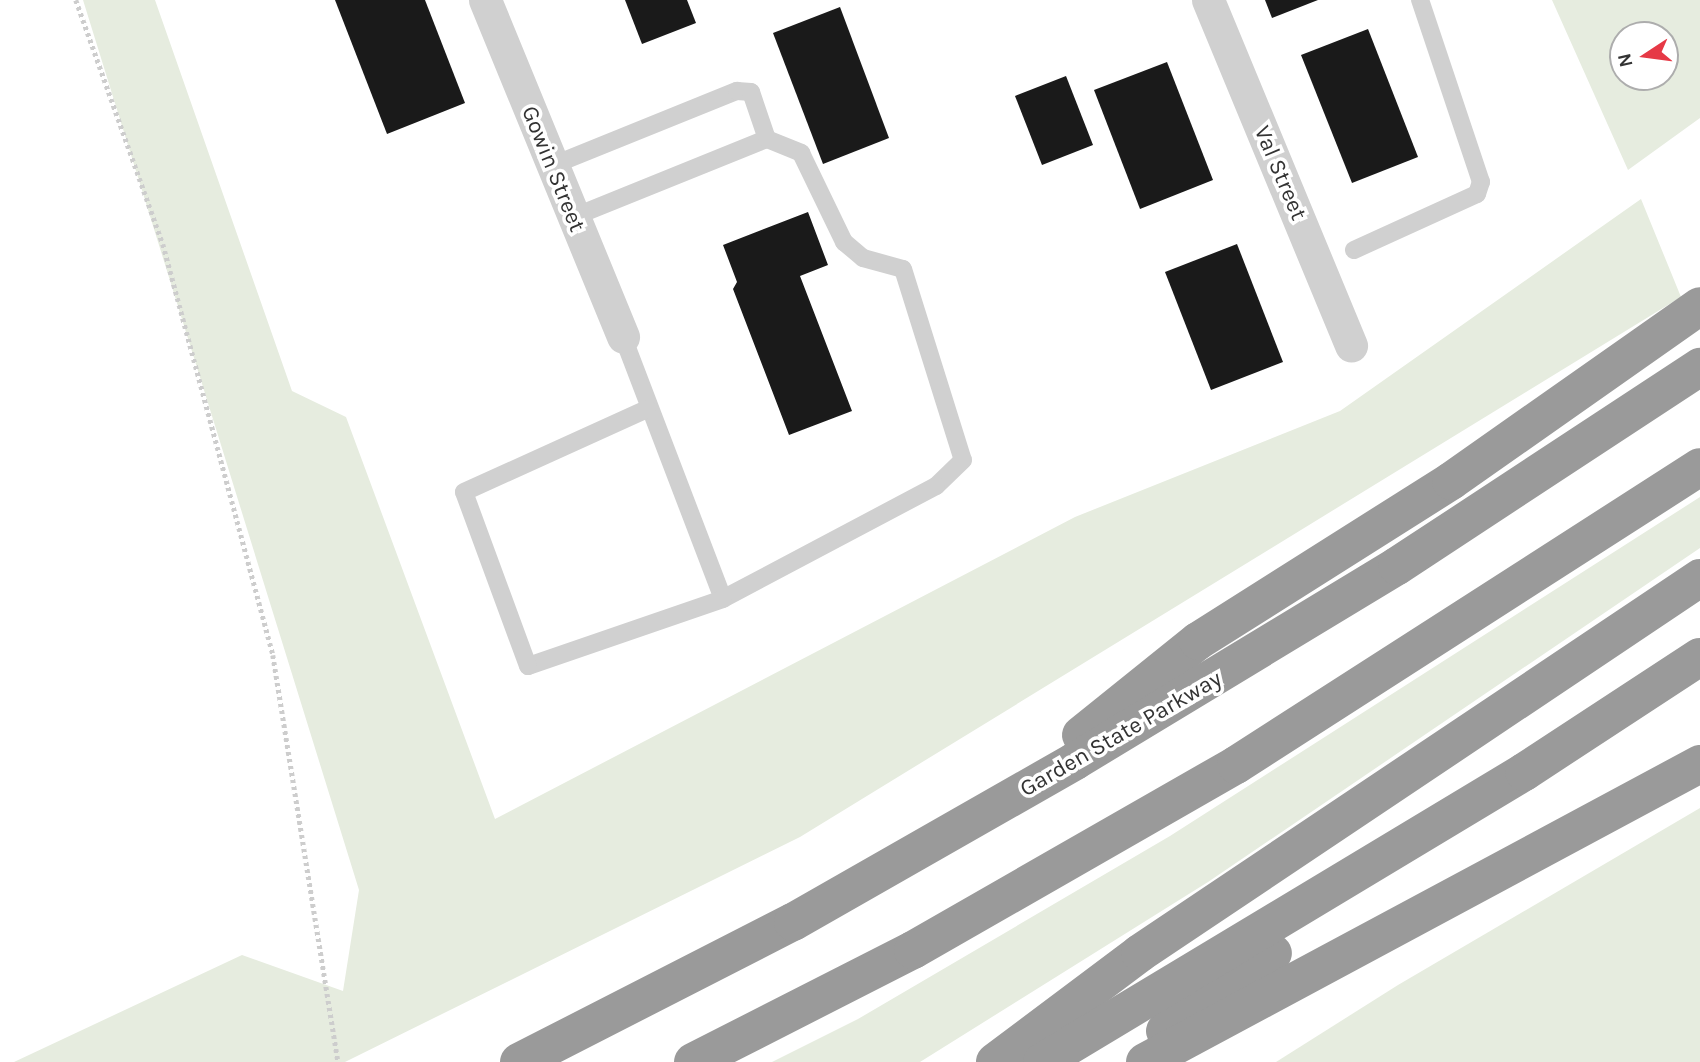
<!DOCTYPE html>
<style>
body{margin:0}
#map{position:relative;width:1700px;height:1062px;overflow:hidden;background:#fff;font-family:Karla,sans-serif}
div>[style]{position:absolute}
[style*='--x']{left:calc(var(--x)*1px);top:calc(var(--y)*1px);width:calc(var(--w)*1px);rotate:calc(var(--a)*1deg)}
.green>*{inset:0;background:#e6ecdf}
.building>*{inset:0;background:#1a1a1a}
.path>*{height:4.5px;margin-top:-2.25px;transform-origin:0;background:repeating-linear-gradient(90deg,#cdcdcd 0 3.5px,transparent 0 7px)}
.lane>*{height:18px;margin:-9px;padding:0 9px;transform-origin:9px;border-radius:9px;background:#d0d0d0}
.street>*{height:33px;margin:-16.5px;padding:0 16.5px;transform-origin:16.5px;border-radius:16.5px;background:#d0d0d0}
.highway>*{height:38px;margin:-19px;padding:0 19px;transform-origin:19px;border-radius:19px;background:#9a9a9a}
span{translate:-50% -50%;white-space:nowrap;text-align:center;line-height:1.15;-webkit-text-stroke:7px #fff;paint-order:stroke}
.street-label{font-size:23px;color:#333}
.north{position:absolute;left:1609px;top:21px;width:70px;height:70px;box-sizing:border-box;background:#fff;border:2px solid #adadad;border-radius:50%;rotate:257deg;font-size:19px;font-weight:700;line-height:28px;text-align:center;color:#333}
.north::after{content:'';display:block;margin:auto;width:24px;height:32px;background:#e63946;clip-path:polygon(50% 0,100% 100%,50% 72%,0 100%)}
</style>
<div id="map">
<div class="green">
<i style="clip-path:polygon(83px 0,155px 0,292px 391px,346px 417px,495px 819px,1075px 517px,1340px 411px,1641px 199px,1681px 297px,800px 837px,345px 1062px,14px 1062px,242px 955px,343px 991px,359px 890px)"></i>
<i style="clip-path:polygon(evenodd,1552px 0,1700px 0,1700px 118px,1628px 170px,1552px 0,1623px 35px,1665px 35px,1665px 77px,1623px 77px,1623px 35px)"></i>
<i style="clip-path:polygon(1700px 497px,1700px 548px,1208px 882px,920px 1062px,772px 1062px,858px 1019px,1170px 836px)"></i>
<i style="clip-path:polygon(1700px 808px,1700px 1062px,1276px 1062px,1398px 985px)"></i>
</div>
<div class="building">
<i style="clip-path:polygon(335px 0,425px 0,465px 103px,387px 134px)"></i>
<i style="clip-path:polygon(625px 0,687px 0,696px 23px,642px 44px)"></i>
<i style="clip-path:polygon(1265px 0,1318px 0,1272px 18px)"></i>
<i style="clip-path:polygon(840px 7px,889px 138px,823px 164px,773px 33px)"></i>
<i style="clip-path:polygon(1368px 29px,1418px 157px,1352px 183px,1301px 55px)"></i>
<i style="clip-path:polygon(1167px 62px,1213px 180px,1140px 209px,1094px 90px)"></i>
<i style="clip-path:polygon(1066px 76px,1093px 145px,1042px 165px,1015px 96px)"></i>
<i style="clip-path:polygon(808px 212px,828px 265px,800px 276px,852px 411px,789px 435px,733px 289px,737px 282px,723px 245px)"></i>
<i style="clip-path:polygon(1237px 244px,1283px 362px,1211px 390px,1165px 272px)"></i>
</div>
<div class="path">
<i style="--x:76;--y:0;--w:259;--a:70.4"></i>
<i style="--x:163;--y:244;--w:425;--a:75"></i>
<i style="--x:273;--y:655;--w:412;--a:80.9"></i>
</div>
<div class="lane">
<i style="--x:551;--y:166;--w:201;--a:-22"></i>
<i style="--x:737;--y:91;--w:14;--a:4"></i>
<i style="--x:751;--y:92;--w:50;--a:71.2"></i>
<i style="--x:571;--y:218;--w:211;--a:-22"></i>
<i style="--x:767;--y:139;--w:37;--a:22"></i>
<i style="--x:801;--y:153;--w:99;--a:64.2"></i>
<i style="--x:844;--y:242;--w:25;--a:40"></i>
<i style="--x:863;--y:258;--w:41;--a:15.4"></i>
<i style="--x:903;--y:269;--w:200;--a:72.6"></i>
<i style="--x:963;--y:460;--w:37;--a:136"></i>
<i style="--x:936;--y:486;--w:241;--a:152.1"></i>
<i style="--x:1354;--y:250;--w:135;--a:-24.5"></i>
<i style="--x:1477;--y:194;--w:13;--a:-72"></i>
<i style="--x:1481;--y:182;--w:192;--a:-108.5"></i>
<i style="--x:623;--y:337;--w:280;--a:69.1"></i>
<i style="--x:723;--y:599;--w:206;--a:161"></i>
<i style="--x:528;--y:666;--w:185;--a:-110.2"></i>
<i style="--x:464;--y:492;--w:201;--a:-24.4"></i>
</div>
<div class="street">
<i style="--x:485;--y:0;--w:364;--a:67.7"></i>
<i style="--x:1208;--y:0;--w:374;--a:67.5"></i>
</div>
<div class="highway">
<i style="--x:1081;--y:735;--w:150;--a:-38.8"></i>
<i style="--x:1198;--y:641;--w:299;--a:-32.3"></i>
<i style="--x:1451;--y:481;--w:304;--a:-35.1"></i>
<i style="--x:1165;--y:1031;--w:133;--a:-35.8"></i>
<i style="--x:519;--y:1062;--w:308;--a:-27.1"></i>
<i style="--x:793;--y:922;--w:325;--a:-29.7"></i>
<i style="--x:1075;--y:761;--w:376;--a:-31.2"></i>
<i style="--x:1397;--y:566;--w:363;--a:-33.3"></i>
<i style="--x:693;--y:1062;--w:247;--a:-27"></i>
<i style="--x:913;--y:950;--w:372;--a:-29.8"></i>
<i style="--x:1236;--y:765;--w:551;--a:-32.71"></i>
<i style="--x:995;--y:1062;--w:181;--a:-36.9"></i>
<i style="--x:1140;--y:953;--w:674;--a:-33.81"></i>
<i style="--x:1042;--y:1062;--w:563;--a:-31.03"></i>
<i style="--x:1524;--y:772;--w:210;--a:-33.2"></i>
<i style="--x:1145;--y:1062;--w:630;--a:-28.23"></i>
</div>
<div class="street-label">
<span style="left:553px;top:169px;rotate:68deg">Gowin Street</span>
<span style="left:1280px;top:173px;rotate:67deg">Val Street</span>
<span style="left:1121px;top:734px;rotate:-30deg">Garden State Parkway</span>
</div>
<div class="north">N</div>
</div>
